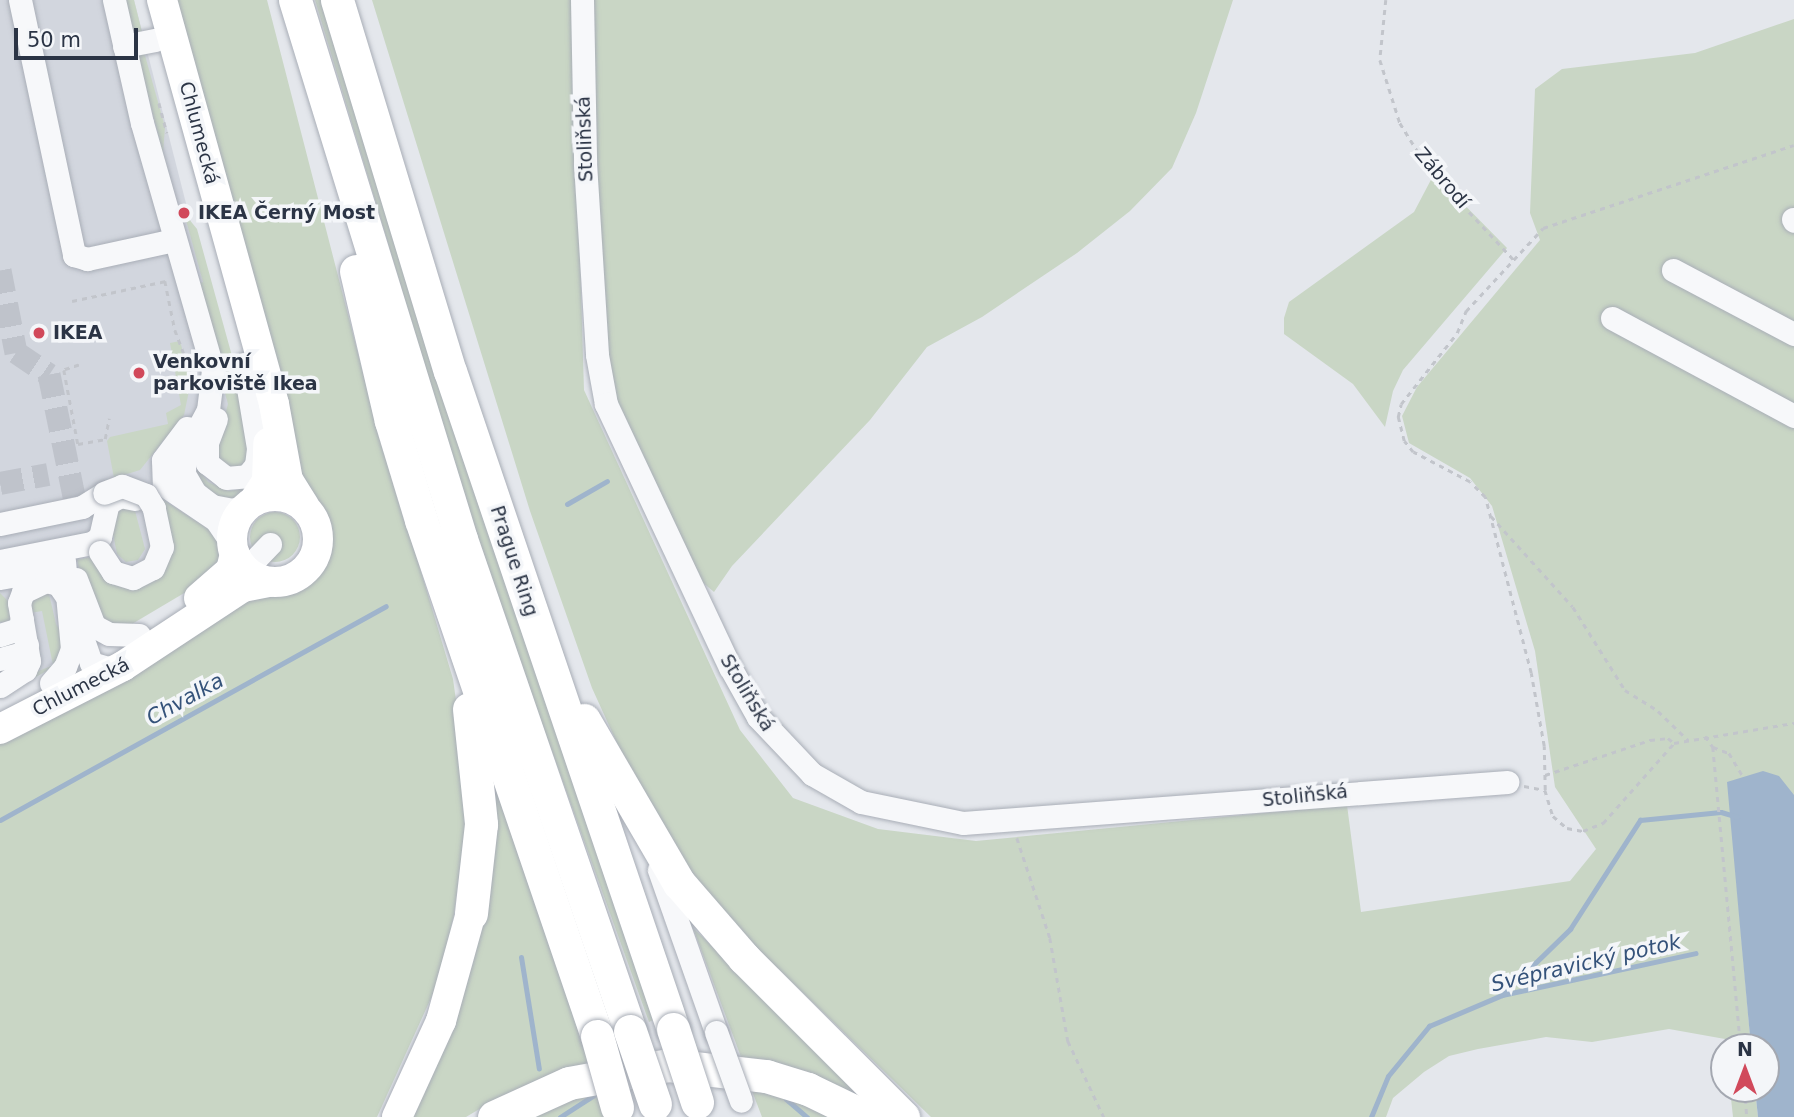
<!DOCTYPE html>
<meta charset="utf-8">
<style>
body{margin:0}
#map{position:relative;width:1794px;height:1117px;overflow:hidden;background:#e4e7ec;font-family:"DejaVu Sans",sans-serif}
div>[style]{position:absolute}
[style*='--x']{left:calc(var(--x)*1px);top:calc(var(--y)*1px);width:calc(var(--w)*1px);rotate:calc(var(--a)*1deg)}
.built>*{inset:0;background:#d2d6de}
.green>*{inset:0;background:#c9d6c5}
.round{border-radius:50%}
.water>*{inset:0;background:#9fb4cc}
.stream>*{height:5px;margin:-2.5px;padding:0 2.5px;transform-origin:2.5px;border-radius:2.5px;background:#9fb4cc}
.minor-tunnel>*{height:23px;margin-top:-11.5px;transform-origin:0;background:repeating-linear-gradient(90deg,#bfc3cb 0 23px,transparent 0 34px)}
.path>*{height:2.5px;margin-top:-1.25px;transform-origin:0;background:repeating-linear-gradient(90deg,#c2c5cb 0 5px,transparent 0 10px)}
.roads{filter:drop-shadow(0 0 2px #a9aeb7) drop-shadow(0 0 2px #a9aeb7)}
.minor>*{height:23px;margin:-11.5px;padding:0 11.5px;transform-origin:11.5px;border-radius:11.5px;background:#f7f8fa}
.major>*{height:30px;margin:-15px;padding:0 15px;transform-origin:15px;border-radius:15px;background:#fff}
.major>.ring{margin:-15px;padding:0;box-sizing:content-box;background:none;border:30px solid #fff;border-radius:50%}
.highway>*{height:33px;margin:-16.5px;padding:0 16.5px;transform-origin:16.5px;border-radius:16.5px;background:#fff}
.bridges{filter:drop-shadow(0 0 2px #a9aeb7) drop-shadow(0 0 2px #a9aeb7)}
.minor-bridge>*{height:23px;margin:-11.5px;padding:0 11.5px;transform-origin:11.5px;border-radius:11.5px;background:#f7f8fa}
.highway-bridge>*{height:33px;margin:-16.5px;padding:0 16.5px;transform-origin:16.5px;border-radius:16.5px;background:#fff}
.dots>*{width:19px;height:19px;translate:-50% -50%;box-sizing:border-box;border:4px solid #f4f6f9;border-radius:50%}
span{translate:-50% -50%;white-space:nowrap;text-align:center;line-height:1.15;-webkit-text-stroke:7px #f4f6f9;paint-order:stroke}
.street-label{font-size:19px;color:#2b3445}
.poi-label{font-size:19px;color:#2b3445;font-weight:700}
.left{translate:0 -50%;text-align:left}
.water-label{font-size:21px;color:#34527a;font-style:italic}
.north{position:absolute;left:1710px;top:1033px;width:70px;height:70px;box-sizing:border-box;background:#f4f6f9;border:2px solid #a4a8b1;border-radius:50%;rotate:0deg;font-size:19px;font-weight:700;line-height:28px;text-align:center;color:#2b3445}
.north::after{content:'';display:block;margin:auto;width:24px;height:32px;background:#d1495b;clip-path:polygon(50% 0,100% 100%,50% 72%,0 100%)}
.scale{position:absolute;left:14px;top:28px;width:124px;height:32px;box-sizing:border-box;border:4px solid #2b3445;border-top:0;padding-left:9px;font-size:21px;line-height:24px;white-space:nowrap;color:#2b3445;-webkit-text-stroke:5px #f4f6f9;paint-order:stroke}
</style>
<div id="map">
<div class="built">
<i style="clip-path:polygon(0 0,134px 0,244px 430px,204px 568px,0 697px)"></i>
</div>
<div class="green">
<i style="clip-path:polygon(125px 0,134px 0,143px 36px,131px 36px)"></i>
<i style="clip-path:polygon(173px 0,267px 0,371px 404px,453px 679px,464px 758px,465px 831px,454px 915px,437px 985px,377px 1117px,0 1117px,0 740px,245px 598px,296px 587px,321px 565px,328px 542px,324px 516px,302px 489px)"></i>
<i style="clip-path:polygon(315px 0,325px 0,655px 1019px,649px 1022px,482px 556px)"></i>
<i style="clip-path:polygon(372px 0,572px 0,584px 390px,740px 730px,793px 798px,878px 829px,976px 841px,1347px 805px,1361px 912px,1570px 881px,1596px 849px,1555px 787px,1535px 651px,1492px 506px,1470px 478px,1409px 443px,1402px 416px,1417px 387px,1540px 240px,1530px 213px,1535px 89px,1562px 69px,1695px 53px,1794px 19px,1794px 795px,1728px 783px,1751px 1047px,1726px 1047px,1725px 1039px,1669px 1029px,1592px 1042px,1546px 1037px,1478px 1049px,1449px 1056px,1424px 1072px,1393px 1098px,1386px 1117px,931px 1117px,760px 951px,705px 890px,663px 834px,632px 776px,592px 688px,530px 511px)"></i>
<i style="clip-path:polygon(592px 0,1233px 0,1196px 113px,1172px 168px,1130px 211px,1077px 253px,982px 317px,927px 347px,870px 420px,732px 566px,714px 592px,694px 575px,616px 410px,603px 330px)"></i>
<i style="clip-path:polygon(144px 52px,165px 127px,163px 153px,137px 53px)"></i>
<i style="clip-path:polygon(1434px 174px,1507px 248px,1403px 370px,1393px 391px,1385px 427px,1353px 384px,1284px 334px,1284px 318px,1289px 302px,1414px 212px)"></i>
<i style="clip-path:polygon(184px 213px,197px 229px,248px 414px,253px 454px,235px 473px,213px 457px,228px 404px,195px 285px,203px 282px)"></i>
<i style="clip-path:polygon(180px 341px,191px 381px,184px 415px,140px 470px,114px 478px,107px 441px,110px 437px,168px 424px,166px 413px,181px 405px,170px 343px)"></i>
<i style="clip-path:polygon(195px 451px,198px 469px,208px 482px,228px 491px,249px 488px,245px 496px,224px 503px,193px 476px)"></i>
<i style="clip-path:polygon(157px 496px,222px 538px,223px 559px,196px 586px,132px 624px,108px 625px,86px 596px,77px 560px,91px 557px,150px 579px)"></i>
<i style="clip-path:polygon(134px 507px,145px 549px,138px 560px,126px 562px,117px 554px,110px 519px,113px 508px)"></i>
<i class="round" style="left:250px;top:512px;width:50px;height:50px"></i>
<i style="clip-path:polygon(48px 590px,56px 624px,67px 643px,52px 668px,0 697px,0 693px,22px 678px,53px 665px,42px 611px,30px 613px,26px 602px)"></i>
<i style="clip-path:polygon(0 593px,9px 602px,14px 624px,0 622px)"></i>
<i style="clip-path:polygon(500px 791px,590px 1063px,498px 1098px,466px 1117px,411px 1117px,455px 1022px,473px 963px,494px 793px)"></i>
<i style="clip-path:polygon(693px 928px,725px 958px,871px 1105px,741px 1057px)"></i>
<i style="clip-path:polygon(749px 1083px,841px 1117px,762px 1117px)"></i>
<i style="clip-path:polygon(596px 1085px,605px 1117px,514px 1117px)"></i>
<i style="clip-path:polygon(1730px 1089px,1755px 1089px,1758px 1117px,1733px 1117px)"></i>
</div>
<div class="water">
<i style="clip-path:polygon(1763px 771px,1779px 776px,1794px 795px,1794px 1117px,1758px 1117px,1755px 1089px,1766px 1089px,1766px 1047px,1751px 1047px,1742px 949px,1727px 782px)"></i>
</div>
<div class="stream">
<i style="--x:567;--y:504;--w:46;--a:-29.9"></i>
<i style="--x:0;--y:820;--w:441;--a:-29"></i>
<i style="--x:521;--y:957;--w:113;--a:80.9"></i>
<i style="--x:1502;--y:995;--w:95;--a:-44.1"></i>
<i style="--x:1570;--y:929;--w:130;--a:-57.3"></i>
<i style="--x:1640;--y:820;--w:81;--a:-5.6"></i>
<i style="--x:1721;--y:812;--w:17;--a:17"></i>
<i style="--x:786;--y:1099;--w:28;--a:41"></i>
<i style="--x:560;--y:1117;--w:44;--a:-33"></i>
<i style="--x:1371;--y:1117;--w:44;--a:-67.5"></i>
<i style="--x:1388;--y:1076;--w:65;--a:-50.6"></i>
<i style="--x:1429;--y:1026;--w:79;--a:-23"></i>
<i style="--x:1502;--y:995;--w:198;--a:-12.2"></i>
</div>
<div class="minor-tunnel">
<i style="--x:0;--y:270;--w:84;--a:79"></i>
<i style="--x:16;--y:352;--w:40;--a:34"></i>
<i style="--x:49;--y:374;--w:134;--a:78.4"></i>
<i style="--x:0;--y:483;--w:49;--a:-10.6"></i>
</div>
<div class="path">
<i style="--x:1386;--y:0;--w:60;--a:95.7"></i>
<i style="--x:1380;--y:60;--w:66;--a:72.4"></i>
<i style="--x:1400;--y:123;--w:53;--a:58.1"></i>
<i style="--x:1428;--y:168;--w:127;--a:46.9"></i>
<i style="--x:159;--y:103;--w:31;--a:75"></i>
<i style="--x:165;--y:281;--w:50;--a:78.5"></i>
<i style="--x:175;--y:330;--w:48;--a:69.3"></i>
<i style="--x:72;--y:301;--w:96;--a:-12"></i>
<i style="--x:79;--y:365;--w:16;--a:162"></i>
<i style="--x:64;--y:370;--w:75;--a:79.3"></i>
<i style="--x:78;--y:444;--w:27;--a:-10"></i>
<i style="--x:105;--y:439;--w:21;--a:-79"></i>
<i style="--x:1491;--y:516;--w:122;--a:48"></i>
<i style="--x:1573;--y:607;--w:98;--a:57.9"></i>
<i style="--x:1625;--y:690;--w:39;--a:32"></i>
<i style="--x:1658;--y:711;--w:42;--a:44"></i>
<i style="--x:1705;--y:736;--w:14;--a:54"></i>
<i style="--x:1713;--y:747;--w:17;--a:21"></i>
<i style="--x:1729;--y:753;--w:27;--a:59"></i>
<i style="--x:1713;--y:747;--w:301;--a:84.7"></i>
<i style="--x:1545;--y:775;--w:111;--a:-18.4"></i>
<i style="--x:1650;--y:740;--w:18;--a:-6"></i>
<i style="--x:1668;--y:738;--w:8;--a:40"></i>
<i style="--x:1524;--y:786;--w:21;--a:11"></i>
<i style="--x:1545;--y:790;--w:27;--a:73"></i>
<i style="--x:1553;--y:816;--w:18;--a:41"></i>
<i style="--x:1567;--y:828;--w:16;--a:11"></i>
<i style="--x:1583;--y:831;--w:22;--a:-22"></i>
<i style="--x:1603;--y:823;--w:107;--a:-48.4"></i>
<i style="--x:1674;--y:743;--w:122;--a:-9.5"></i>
<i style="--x:1545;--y:790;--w:44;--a:-91.3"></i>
<i style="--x:1544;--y:746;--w:74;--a:-100.1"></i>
<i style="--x:1531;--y:673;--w:182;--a:-104.6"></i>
<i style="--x:1485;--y:497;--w:21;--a:-135"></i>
<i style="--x:1470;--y:482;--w:64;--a:-152.2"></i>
<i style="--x:1413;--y:452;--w:14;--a:-129"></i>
<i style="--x:1404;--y:441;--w:25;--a:-104"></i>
<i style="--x:1398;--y:417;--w:13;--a:-77"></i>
<i style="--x:1401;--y:404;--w:90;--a:-51.7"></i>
<i style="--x:1457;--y:333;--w:24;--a:-68"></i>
<i style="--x:1466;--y:311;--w:113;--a:-47.1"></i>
<i style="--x:1543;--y:228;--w:264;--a:-18.3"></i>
<i style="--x:1017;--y:838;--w:105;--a:71.7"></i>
<i style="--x:1050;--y:938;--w:105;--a:80.1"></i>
<i style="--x:1068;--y:1041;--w:84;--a:64.7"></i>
<i style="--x:1745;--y:1089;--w:28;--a:86"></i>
</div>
<div class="roads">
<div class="minor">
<i style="--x:20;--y:0;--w:261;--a:78"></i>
<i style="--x:74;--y:255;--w:14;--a:17"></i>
<i style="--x:87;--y:259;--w:89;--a:-12.3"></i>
<i style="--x:114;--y:0;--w:126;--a:77.2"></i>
<i style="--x:142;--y:123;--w:257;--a:74"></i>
<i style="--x:213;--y:370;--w:40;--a:97.1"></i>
<i style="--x:208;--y:410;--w:49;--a:118.1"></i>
<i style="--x:185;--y:453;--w:21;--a:93"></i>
<i style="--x:184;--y:474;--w:22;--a:60"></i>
<i style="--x:195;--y:493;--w:21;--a:37"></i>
<i style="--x:212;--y:506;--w:20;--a:11"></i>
<i style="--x:232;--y:510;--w:18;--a:-16"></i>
<i style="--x:582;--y:0;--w:163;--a:88.9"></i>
<i style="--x:585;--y:163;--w:192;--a:86.4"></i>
<i style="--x:597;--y:355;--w:50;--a:79.6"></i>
<i style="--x:606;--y:404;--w:291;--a:64.8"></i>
<i style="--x:730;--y:667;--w:57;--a:60.8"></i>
<i style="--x:758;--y:717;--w:79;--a:46.5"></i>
<i style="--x:812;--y:774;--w:56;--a:29.7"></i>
<i style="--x:861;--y:802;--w:104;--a:11.6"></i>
<i style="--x:963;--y:823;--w:546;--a:-4.31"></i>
<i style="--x:124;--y:46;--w:32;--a:-11"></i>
<i style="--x:1793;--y:219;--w:2;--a:63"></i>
<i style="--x:1673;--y:270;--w:137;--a:27.9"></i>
<i style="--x:1612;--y:318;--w:207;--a:28.3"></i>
<i style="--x:216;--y:419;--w:25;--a:111"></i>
<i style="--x:207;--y:442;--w:21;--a:90"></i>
<i style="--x:207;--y:463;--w:24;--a:38"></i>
<i style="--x:226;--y:478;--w:21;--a:-5"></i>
<i style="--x:247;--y:476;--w:14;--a:-51"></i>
<i style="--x:256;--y:465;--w:17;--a:-83"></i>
<i style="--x:258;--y:448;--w:85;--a:-99.5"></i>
<i style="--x:187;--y:428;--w:40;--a:127"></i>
<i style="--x:163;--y:460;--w:25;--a:88"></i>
<i style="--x:164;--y:485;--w:63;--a:33.9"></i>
<i style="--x:216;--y:520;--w:30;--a:56"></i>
<i style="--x:0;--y:524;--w:84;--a:-11.7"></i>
<i style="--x:82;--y:507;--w:26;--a:-32"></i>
<i style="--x:0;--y:561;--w:94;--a:-11.1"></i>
<i style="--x:92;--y:543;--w:10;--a:-37"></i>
<i style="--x:100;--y:537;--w:35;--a:-77"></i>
<i style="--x:108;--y:503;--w:14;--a:-30"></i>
<i style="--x:120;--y:496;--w:15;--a:11"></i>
<i style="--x:245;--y:570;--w:36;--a:-46"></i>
<i style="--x:0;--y:578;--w:46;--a:-10.1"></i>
<i style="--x:76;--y:579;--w:50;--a:69"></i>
<i style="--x:94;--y:626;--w:17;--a:28"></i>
<i style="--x:109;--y:634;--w:30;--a:2"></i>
<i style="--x:79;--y:628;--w:37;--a:71"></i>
<i style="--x:91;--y:663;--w:18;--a:16"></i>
<i style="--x:108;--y:668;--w:15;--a:-8"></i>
<i style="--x:0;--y:635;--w:20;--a:-18"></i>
<i style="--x:19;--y:629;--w:10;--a:-73"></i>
<i style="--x:0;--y:659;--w:24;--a:-15"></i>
<i style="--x:23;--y:653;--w:9;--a:-63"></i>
<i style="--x:51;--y:683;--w:21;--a:-49"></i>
<i style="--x:65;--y:667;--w:19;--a:-69"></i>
<i style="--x:72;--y:649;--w:88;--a:-95.2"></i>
<i style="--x:0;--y:686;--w:30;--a:-33"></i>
<i style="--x:25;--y:670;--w:10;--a:-66"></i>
<i style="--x:29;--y:661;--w:59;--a:-99.8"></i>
<i style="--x:19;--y:603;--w:12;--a:-70"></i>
<i style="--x:23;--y:592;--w:25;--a:-26"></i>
<i style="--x:46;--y:581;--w:12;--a:14"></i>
<i style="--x:58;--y:584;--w:12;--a:55"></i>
<i style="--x:659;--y:870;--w:172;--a:70.6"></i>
</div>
<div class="major">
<i style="--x:162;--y:0;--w:419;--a:74.5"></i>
<i style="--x:274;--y:404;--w:77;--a:79.6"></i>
<i style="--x:288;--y:480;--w:31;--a:58"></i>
<i class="ring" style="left:232px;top:496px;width:56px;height:56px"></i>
<i style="--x:254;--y:501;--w:24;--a:-57"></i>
<i style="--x:267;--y:481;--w:38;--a:-88"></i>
<i style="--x:199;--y:598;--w:43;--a:-41.2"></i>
<i style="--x:231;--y:570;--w:16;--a:-76"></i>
<i style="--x:0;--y:729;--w:138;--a:-27.1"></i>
<i style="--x:123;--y:666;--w:144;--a:-33.4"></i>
<i style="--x:243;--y:587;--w:26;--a:-11"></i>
<i style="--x:397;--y:1117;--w:106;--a:-65.4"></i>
<i style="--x:441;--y:1021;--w:112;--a:-74.5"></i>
</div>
<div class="highway">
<i style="--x:295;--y:0;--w:564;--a:72.88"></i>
<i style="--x:461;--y:539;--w:520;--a:71.04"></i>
<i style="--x:337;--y:0;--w:388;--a:73.1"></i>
<i style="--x:450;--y:371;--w:695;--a:71.28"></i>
<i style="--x:356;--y:271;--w:154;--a:76.9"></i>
<i style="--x:391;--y:421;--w:103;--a:73.1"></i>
<i style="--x:421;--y:520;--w:545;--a:71.17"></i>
<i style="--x:469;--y:709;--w:116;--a:84"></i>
<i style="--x:481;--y:824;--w:90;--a:96.4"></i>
<i style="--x:584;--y:720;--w:189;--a:59.8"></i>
<i style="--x:679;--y:883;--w:99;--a:49.1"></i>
<i style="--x:744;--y:958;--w:225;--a:45"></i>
<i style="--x:494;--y:1117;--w:82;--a:-24.4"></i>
<i style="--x:569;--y:1083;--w:101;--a:-10.3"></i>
<i style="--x:668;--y:1065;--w:99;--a:6.4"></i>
<i style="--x:766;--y:1076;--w:44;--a:17.2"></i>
<i style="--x:808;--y:1089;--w:64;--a:25.8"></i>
</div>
</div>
<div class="bridges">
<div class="minor-bridge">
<i style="--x:100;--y:552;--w:24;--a:57"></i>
<i style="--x:113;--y:572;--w:21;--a:17"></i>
<i style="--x:133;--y:578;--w:22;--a:-27"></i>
<i style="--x:153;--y:568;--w:23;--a:-67"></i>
<i style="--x:162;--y:547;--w:40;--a:-102"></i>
<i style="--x:154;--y:508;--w:15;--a:-122"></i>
<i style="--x:146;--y:495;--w:26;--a:-159"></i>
<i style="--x:122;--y:486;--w:19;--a:159"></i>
<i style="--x:716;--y:1032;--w:73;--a:70.1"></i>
</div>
<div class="highway-bridge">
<i style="--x:673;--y:1029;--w:77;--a:71.8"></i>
<i style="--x:630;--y:1031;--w:77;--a:71.1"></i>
<i style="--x:597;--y:1036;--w:74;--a:74.3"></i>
</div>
</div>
<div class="dots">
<i style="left:184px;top:213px;background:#d1495b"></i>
<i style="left:39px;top:333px;background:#d1495b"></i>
<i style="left:139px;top:373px;background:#d1495b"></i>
</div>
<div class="street-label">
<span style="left:199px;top:133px;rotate:75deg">Chlumecká</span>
<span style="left:585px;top:139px;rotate:-92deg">Stoliňská</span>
<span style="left:1442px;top:178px;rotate:50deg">Zábrodí</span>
<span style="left:514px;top:561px;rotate:72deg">Prague Ring</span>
<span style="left:81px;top:687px;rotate:-27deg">Chlumecká</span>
<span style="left:747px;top:693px;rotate:59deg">Stoliňská</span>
<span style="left:1305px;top:796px;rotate:-6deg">Stoliňská</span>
</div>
<div class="poi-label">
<span class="left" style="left:198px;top:213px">IKEA Černý Most</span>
<span class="left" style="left:53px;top:333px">IKEA</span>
<span class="left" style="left:153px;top:373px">Venkovní<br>parkoviště Ikea</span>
</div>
<div class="water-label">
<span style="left:185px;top:699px;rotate:-29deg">Chvalka</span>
<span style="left:1586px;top:963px;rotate:-13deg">Svépravický potok</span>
</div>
<div class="north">N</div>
<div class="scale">50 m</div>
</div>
